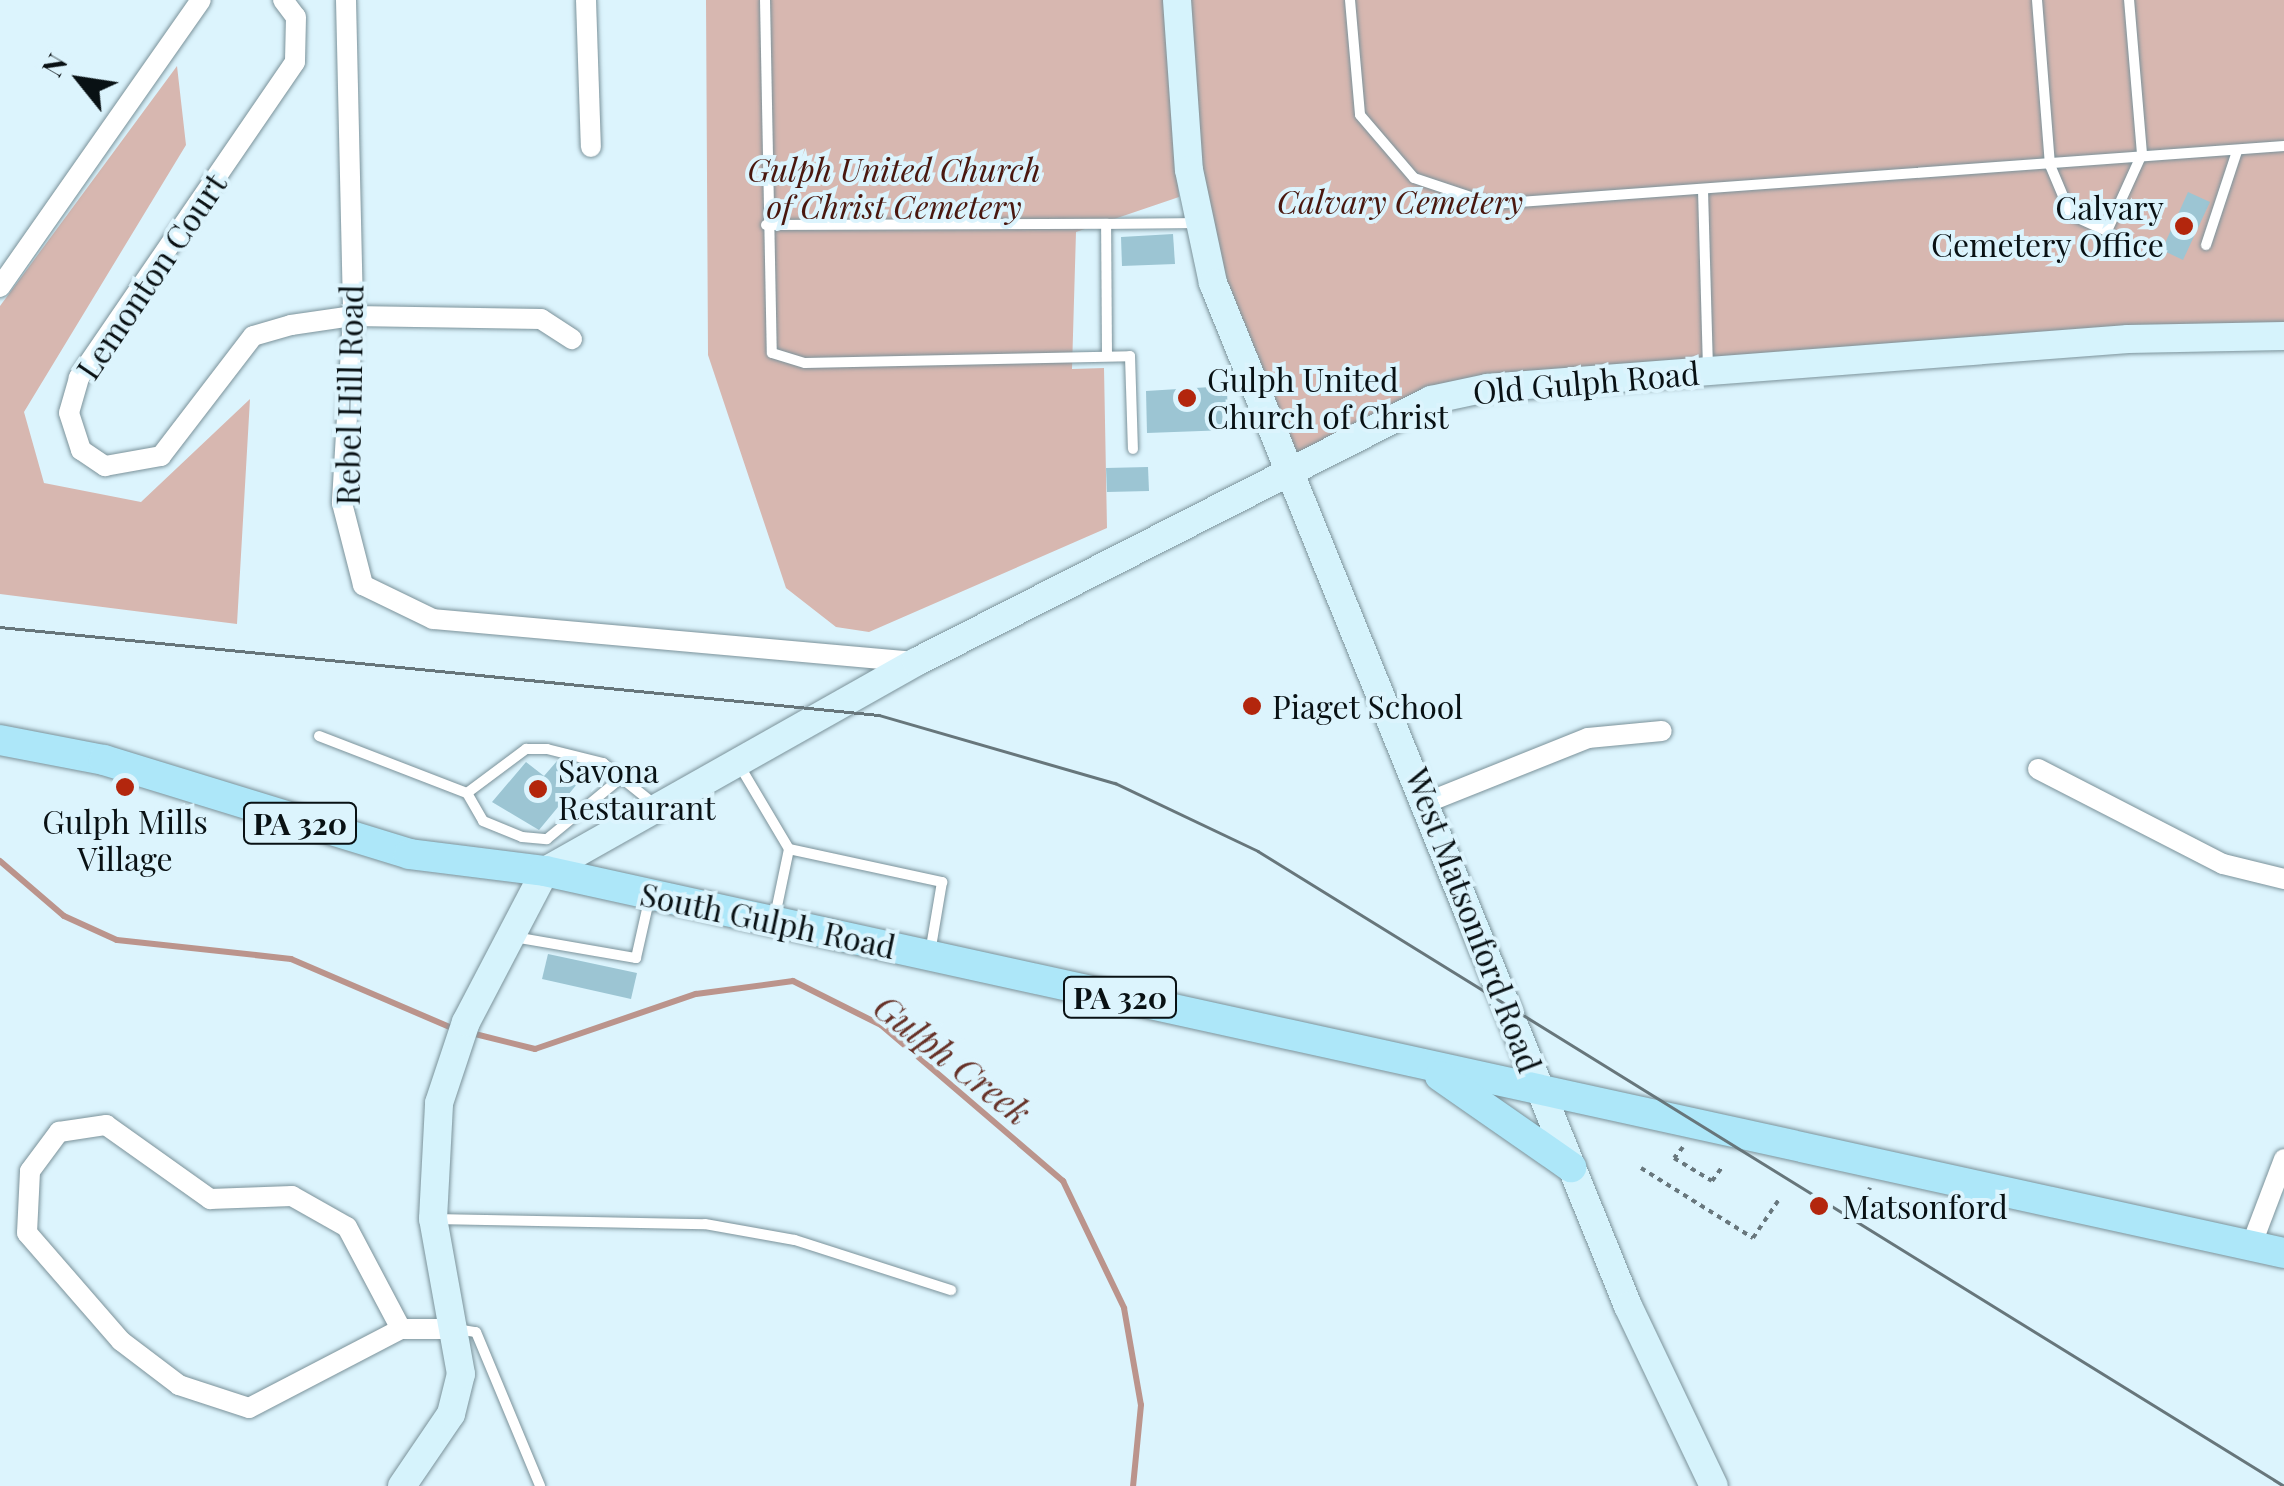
<!DOCTYPE html>
<style>
body{margin:0}
#map{position:relative;width:2284px;height:1486px;overflow:hidden;background:#dcf4fd;font-family:"Playfair Display",serif}
div>[style]{position:absolute}
[style*='--x']{left:calc(var(--x)*1px);top:calc(var(--y)*1px);width:calc(var(--w)*1px);rotate:calc(var(--a)*1deg)}
.green>*{inset:0;background:#d7b7b0}
.stream>*{height:6px;margin:-3px;padding:0 3px;transform-origin:3px;border-radius:3px;background:#bb948c}
.building>*{inset:0;background:#9cc5d3}
.path>*{height:4px;margin-top:-2px;transform-origin:0;background:repeating-linear-gradient(90deg,#68777d 0 5px,transparent 0 10px)}
.roads{filter:drop-shadow(0 0 2px #7b929a) drop-shadow(0 0 2px #7b929a)}
.lane>*{height:10px;margin:-5px;padding:0 5px;transform-origin:5px;border-radius:5px;background:#fff}
.street>*{height:20px;margin:-10px;padding:0 10px;transform-origin:10px;border-radius:10px;background:#fff}
.secondary>*{height:28px;margin:-14px;padding:0 14px;transform-origin:14px;border-radius:14px;background:#d6f3fc}
.primary>*{height:30px;margin:-15px;padding:0 15px;transform-origin:15px;border-radius:15px;background:#ade7f9}
.tram>*{height:2.5px;margin:-1.25px;padding:0 1.25px;transform-origin:1.25px;border-radius:1.25px;background:#67767b}
.dots>*{width:28px;height:28px;translate:-50% -50%;box-sizing:border-box;border:5px solid #dcf4fd;border-radius:50%}
span{translate:-50% -50%;white-space:nowrap;text-align:center;line-height:1.15;-webkit-text-stroke:8px #dcf4fd;paint-order:stroke}
.shield-label span{padding:2px 8px;background:#dcf4fd;border:2px solid;border-radius:8px;-webkit-text-stroke-width:0}
.shield-label{font-size:30px;color:#091114;font-weight:700}
.park-label{font-size:32px;color:#49170e;font-style:italic}
.poi-label{font-size:32px;color:#091114}
.right{translate:-100% -50%;text-align:right}
.left{translate:0 -50%;text-align:left}
.street-label{font-size:32px;color:#091114}
.water-label{font-size:35px;color:#663127;font-style:italic}
.north{position:absolute;left:30px;top:30px;width:100px;height:100px;-webkit-text-stroke:8px #dcf4fd;paint-order:stroke;rotate:300deg;font-size:28px;font-weight:700;line-height:40px;text-align:center;color:#091114}
.north::after{content:'';display:block;margin:auto;width:35px;height:45px;background:#091114;clip-path:polygon(50% 0,100% 100%,50% 72%,0 100%)}
</style>
<div id="map">
<div class="green">
<i style="clip-path:polygon(706px 0,1164px 0,1179px 197px,1076px 232px,1072px 369px,1104px 368px,1107px 528px,869px 632px,836px 627px,786px 588px,708px 355px)"></i>
<i style="clip-path:polygon(1177px 0,2284px 0,2284px 336px,1487px 388px,1291px 466px,1213px 283px)"></i>
<i style="clip-path:polygon(177px 66px,186px 145px,24px 412px,44px 483px,141px 502px,250px 399px,237px 624px,0 594px,0 306px)"></i>
</div>
<div class="stream">
<i style="--x:0;--y:861;--w:84;--a:40.7"></i>
<i style="--x:64;--y:916;--w:58;--a:24.4"></i>
<i style="--x:117;--y:940;--w:175;--a:6.2"></i>
<i style="--x:291;--y:959;--w:177;--a:23.2"></i>
<i style="--x:471;--y:1033;--w:66;--a:14"></i>
<i style="--x:535;--y:1049;--w:170;--a:-18.9"></i>
<i style="--x:696;--y:994;--w:98;--a:-7.6"></i>
<i style="--x:793;--y:981;--w:98;--a:26.6"></i>
<i style="--x:881;--y:1025;--w:240;--a:40.6"></i>
<i style="--x:1063;--y:1181;--w:141;--a:64.3"></i>
<i style="--x:1124;--y:1308;--w:98;--a:80.1"></i>
<i style="--x:1141;--y:1405;--w:81;--a:95.6"></i>
</div>
<div class="building">
<i style="clip-path:polygon(2188px 192px,2210px 202px,2183px 260px,2162px 250px)"></i>
<i style="clip-path:polygon(1173px 234px,1175px 264px,1122px 266px,1121px 237px)"></i>
<i style="clip-path:polygon(1227px 386px,1228px 430px,1147px 433px,1146px 391px)"></i>
<i style="clip-path:polygon(1148px 467px,1149px 491px,1107px 492px,1106px 468px)"></i>
<i style="clip-path:polygon(557px 761px,587px 772px,539px 830px,492px 802px,526px 762px,544px 776px)"></i>
<i style="clip-path:polygon(548px 954px,637px 973px,631px 999px,542px 979px)"></i>
</div>
<div class="path">
<i style="--x:1683;--y:1147;--w:14;--a:129"></i>
<i style="--x:1674;--y:1158;--w:44;--a:31.2"></i>
<i style="--x:1712;--y:1181;--w:17;--a:-54"></i>
<i style="--x:1641;--y:1168;--w:132;--a:32"></i>
<i style="--x:1753;--y:1238;--w:45;--a:-56"></i>
<i style="--x:1860;--y:1218;--w:32;--a:-72"></i>
</div>
<div class="roads">
<div class="lane">
<i style="--x:765;--y:0;--w:353;--a:88.9"></i>
<i style="--x:772;--y:353;--w:34;--a:17"></i>
<i style="--x:805;--y:363;--w:325;--a:-1.2"></i>
<i style="--x:1130;--y:356;--w:93;--a:88.2"></i>
<i style="--x:1350;--y:0;--w:115;--a:85"></i>
<i style="--x:1360;--y:115;--w:83;--a:49.4"></i>
<i style="--x:1414;--y:178;--w:82;--a:18.4"></i>
<i style="--x:1492;--y:204;--w:794;--a:-4.19"></i>
<i style="--x:2037;--y:0;--w:166;--a:85.5"></i>
<i style="--x:2050;--y:165;--w:54;--a:67.2"></i>
<i style="--x:2071;--y:215;--w:39;--a:24"></i>
<i style="--x:2107;--y:231;--w:85;--a:-65.6"></i>
<i style="--x:2142;--y:154;--w:155;--a:-94.8"></i>
<i style="--x:1703;--y:190;--w:180;--a:88.4"></i>
<i style="--x:766;--y:225;--w:340;--a:-0.2"></i>
<i style="--x:2206;--y:245;--w:99;--a:-71.7"></i>
<i style="--x:1107;--y:355;--w:131;--a:-90.4"></i>
<i style="--x:1106;--y:224;--w:90;--a:-0.6"></i>
<i style="--x:319;--y:736;--w:159;--a:21.1"></i>
<i style="--x:467;--y:793;--w:32;--a:60"></i>
<i style="--x:483;--y:821;--w:42;--a:22.3"></i>
<i style="--x:522;--y:837;--w:25;--a:5"></i>
<i style="--x:547;--y:839;--w:96;--a:-39.5"></i>
<i style="--x:738;--y:763;--w:100;--a:59.3"></i>
<i style="--x:789;--y:849;--w:68;--a:101.8"></i>
<i style="--x:467;--y:793;--w:74;--a:-36.7"></i>
<i style="--x:526;--y:749;--w:21;--a:0"></i>
<i style="--x:547;--y:749;--w:58;--a:14"></i>
<i style="--x:603;--y:763;--w:65;--a:38.8"></i>
<i style="--x:789;--y:849;--w:157;--a:12.2"></i>
<i style="--x:942;--y:882;--w:72;--a:99.6"></i>
<i style="--x:514;--y:937;--w:124;--a:9.8"></i>
<i style="--x:636;--y:958;--w:64;--a:-77.3"></i>
<i style="--x:434;--y:1219;--w:271;--a:1.1"></i>
<i style="--x:705;--y:1224;--w:91;--a:10.1"></i>
<i style="--x:795;--y:1240;--w:164;--a:17.8"></i>
<i style="--x:456;--y:1329;--w:20;--a:9"></i>
<i style="--x:476;--y:1332;--w:167;--a:67.4"></i>
</div>
<div class="street">
<i style="--x:283;--y:0;--w:21;--a:53"></i>
<i style="--x:296;--y:17;--w:45;--a:91.3"></i>
<i style="--x:295;--y:62;--w:383;--a:124.4"></i>
<i style="--x:79;--y:378;--w:36;--a:106"></i>
<i style="--x:69;--y:413;--w:39;--a:72"></i>
<i style="--x:81;--y:450;--w:29;--a:34"></i>
<i style="--x:105;--y:466;--w:57;--a:-10.1"></i>
<i style="--x:161;--y:456;--w:151;--a:-52.5"></i>
<i style="--x:253;--y:336;--w:40;--a:-16"></i>
<i style="--x:291;--y:325;--w:63;--a:-8.3"></i>
<i style="--x:353;--y:316;--w:188;--a:0.9"></i>
<i style="--x:541;--y:319;--w:37;--a:33"></i>
<i style="--x:346;--y:0;--w:316;--a:88.7"></i>
<i style="--x:353;--y:316;--w:187;--a:93.4"></i>
<i style="--x:342;--y:503;--w:85;--a:75.6"></i>
<i style="--x:363;--y:585;--w:78;--a:25.9"></i>
<i style="--x:433;--y:619;--w:485;--a:5.1"></i>
<i style="--x:586;--y:0;--w:147;--a:88.1"></i>
<i style="--x:0;--y:287;--w:350;--a:-55"></i>
<i style="--x:2038;--y:769;--w:208;--a:27.2"></i>
<i style="--x:2223;--y:864;--w:63;--a:13.8"></i>
<i style="--x:1428;--y:802;--w:172;--a:-21.8"></i>
<i style="--x:1588;--y:738;--w:74;--a:-5.4"></i>
<i style="--x:106;--y:1125;--w:128;--a:35.4"></i>
<i style="--x:210;--y:1199;--w:82;--a:-2.1"></i>
<i style="--x:292;--y:1196;--w:63;--a:29.4"></i>
<i style="--x:347;--y:1227;--w:115;--a:62.1"></i>
<i style="--x:401;--y:1329;--w:171;--a:152.5"></i>
<i style="--x:249;--y:1408;--w:74;--a:-161.8"></i>
<i style="--x:179;--y:1385;--w:73;--a:-142.8"></i>
<i style="--x:121;--y:1341;--w:143;--a:-131"></i>
<i style="--x:27;--y:1233;--w:62;--a:-87.2"></i>
<i style="--x:30;--y:1171;--w:49;--a:-53.4"></i>
<i style="--x:59;--y:1132;--w:48;--a:-8.5"></i>
<i style="--x:2251;--y:1246;--w:93;--a:-69.2"></i>
<i style="--x:401;--y:1329;--w:54;--a:0"></i>
</div>
<div class="secondary">
<i style="--x:1177;--y:0;--w:170;--a:86"></i>
<i style="--x:1189;--y:170;--w:116;--a:78"></i>
<i style="--x:1213;--y:283;--w:1104;--a:67.92"></i>
<i style="--x:1628;--y:1306;--w:199;--a:64.5"></i>
<i style="--x:402;--y:1486;--w:87;--a:-55.8"></i>
<i style="--x:451;--y:1414;--w:41;--a:-76"></i>
<i style="--x:461;--y:1374;--w:158;--a:-100.2"></i>
<i style="--x:433;--y:1219;--w:116;--a:-87"></i>
<i style="--x:439;--y:1103;--w:85;--a:-71.6"></i>
<i style="--x:466;--y:1022;--w:170;--a:-62.4"></i>
<i style="--x:545;--y:871;--w:426;--a:-29.4"></i>
<i style="--x:916;--y:662;--w:578;--a:-26.96"></i>
<i style="--x:1431;--y:400;--w:57;--a:-12.1"></i>
<i style="--x:1487;--y:388;--w:643;--a:-4.37"></i>
<i style="--x:2128;--y:339;--w:156;--a:-1.1"></i>
</div>
<div class="primary">
<i style="--x:0;--y:740;--w:106;--a:10.9"></i>
<i style="--x:104;--y:760;--w:319;--a:17.1"></i>
<i style="--x:409;--y:854;--w:137;--a:7.1"></i>
<i style="--x:545;--y:871;--w:1780;--a:12.39"></i>
<i style="--x:1440;--y:1076;--w:160;--a:34.8"></i>
</div>
</div>
<div class="tram">
<i style="--x:0;--y:627;--w:883;--a:5.72"></i>
<i style="--x:879;--y:715;--w:246;--a:16.1"></i>
<i style="--x:1115;--y:783;--w:158;--a:25.4"></i>
<i style="--x:1258;--y:851;--w:1207;--a:31.75"></i>
</div>
<div class="dots">
<i style="left:2184px;top:226px;background:#b3260d"></i>
<i style="left:1187px;top:398px;background:#b3260d"></i>
<i style="left:1252px;top:706px;background:#b3260d"></i>
<i style="left:125px;top:787px;background:#b3260d"></i>
<i style="left:538px;top:789px;background:#b3260d"></i>
<i style="left:1819px;top:1206px;background:#b3260d"></i>
</div>
<div class="shield-label">
<span style="left:300px;top:823px">PA 320</span>
<span style="left:1120px;top:997px">PA 320</span>
</div>
<div class="park-label">
<span style="left:894px;top:188px">Gulph United Church<br>of Christ Cemetery</span>
<span style="left:1400px;top:201px">Calvary Cemetery</span>
</div>
<div class="poi-label">
<span class="right" style="left:2164px;top:226px">Calvary<br>Cemetery Office</span>
<span class="left" style="left:1207px;top:398px">Gulph United<br>Church of Christ</span>
<span class="left" style="left:1272px;top:706px">Piaget School</span>
<span class="left" style="left:558px;top:789px">Savona<br>Restaurant</span>
<span style="left:125px;top:840px">Gulph Mills<br>Village</span>
<span class="left" style="left:1842px;top:1206px">Matsonford</span>
</div>
<div class="street-label">
<span style="left:151px;top:276px;rotate:-56deg">Lemonton Court</span>
<span style="left:1586px;top:382px;rotate:-5deg">Old Gulph Road</span>
<span style="left:349px;top:395px;rotate:-89deg">Rebel Hill Road</span>
<span style="left:768px;top:920px;rotate:12deg">South Gulph Road</span>
<span style="left:1474px;top:920px;rotate:69deg">West Matsonford Road</span>
</div>
<div class="water-label">
<span style="left:953px;top:1059px;rotate:38deg">Gulph Creek</span>
</div>
<div class="north">N</div>
</div>
